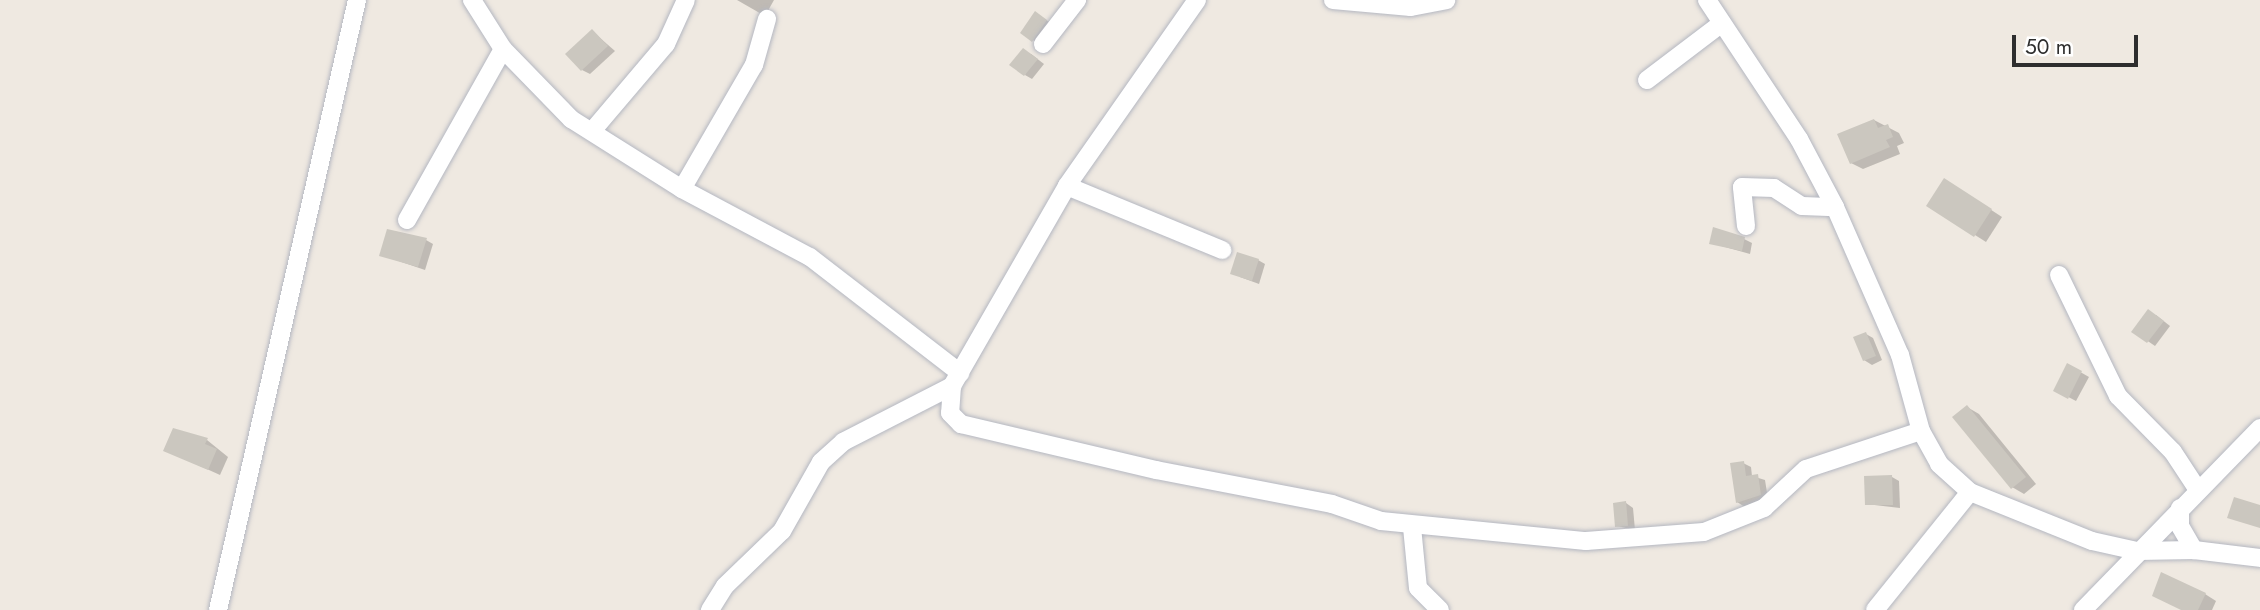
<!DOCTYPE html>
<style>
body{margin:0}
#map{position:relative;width:2260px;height:610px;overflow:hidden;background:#efe9e1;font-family:Jost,sans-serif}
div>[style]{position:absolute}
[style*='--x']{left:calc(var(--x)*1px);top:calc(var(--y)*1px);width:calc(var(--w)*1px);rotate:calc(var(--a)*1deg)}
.shadow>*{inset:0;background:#0003}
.building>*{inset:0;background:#cbc7bf}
.roads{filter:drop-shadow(0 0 2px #b4b7c1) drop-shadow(0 0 2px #b4b7c1)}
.minor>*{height:18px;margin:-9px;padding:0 9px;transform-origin:9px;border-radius:9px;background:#fff}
span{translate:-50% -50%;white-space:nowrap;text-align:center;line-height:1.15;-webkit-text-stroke:5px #fff;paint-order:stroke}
.scale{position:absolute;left:2012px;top:35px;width:126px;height:32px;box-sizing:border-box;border:4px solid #2e2e2e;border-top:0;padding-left:9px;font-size:21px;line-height:24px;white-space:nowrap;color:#2e2e2e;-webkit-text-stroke:5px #fff;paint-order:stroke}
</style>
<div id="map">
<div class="shadow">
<i style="clip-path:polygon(737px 0,774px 0,765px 16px)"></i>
<i style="clip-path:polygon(1043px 18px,1054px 25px,1040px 44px,1033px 40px)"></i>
<i style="clip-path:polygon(592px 31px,615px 51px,590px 74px,582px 70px)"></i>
<i style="clip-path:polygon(1031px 54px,1044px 64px,1032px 79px,1025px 75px)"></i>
<i style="clip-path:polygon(1874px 120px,1899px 133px,1904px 143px,1897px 146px,1900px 154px,1863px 169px,1851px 163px)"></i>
<i style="clip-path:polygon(1956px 187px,2002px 217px,1986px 242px,1975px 235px)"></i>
<i style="clip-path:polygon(1744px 239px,1752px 243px,1750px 254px,1711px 243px)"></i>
<i style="clip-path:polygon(426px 240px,433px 244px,425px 270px,381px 255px)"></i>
<i style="clip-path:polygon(1258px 260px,1265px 264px,1259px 284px,1240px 277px)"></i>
<i style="clip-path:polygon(2156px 315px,2170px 326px,2155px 346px,2133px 331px)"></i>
<i style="clip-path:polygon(1866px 334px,1873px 338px,1882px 360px,1872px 365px,1864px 360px)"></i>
<i style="clip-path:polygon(2068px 365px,2089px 377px,2076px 401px,2055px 390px)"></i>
<i style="clip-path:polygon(1967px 407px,1979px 414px,2036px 484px,2024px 494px,2012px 487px)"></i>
<i style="clip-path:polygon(207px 440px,228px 457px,220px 475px,165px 450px)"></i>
<i style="clip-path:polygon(1743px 463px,1751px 467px,1752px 476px,1765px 480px,1768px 499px,1745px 507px,1737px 502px)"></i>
<i style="clip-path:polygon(1892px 477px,1899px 481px,1900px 508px,1866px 504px)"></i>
<i style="clip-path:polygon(1626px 503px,1633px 508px,1635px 530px,1617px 526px)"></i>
<i style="clip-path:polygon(2205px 594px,2216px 601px,2212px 610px,2182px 610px)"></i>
</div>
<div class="building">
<i style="clip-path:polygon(1035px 11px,1047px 20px,1032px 42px,1020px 33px)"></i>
<i style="clip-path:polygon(592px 29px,608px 46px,581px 71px,565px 54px)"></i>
<i style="clip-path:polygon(1023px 48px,1038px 59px,1024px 76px,1009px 65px)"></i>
<i style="clip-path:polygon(1874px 119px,1878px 128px,1888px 124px,1893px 137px,1886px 140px,1890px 147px,1850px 164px,1837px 134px)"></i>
<i style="clip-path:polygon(1944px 178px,1992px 209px,1974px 237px,1926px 206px)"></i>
<i style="clip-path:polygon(1713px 227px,1745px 237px,1742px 251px,1709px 244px)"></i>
<i style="clip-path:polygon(387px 229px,427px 238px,418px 267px,379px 256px)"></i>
<i style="clip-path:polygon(1237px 252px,1259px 259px,1252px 281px,1230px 274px)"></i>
<i style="clip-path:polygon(2148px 309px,2164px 321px,2147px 343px,2131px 332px)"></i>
<i style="clip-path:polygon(1866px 332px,1876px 356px,1863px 361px,1853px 337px)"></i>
<i style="clip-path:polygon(2067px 363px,2082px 371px,2068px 399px,2053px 391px)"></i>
<i style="clip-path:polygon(1967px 405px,2026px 477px,2011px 489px,1952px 417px)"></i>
<i style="clip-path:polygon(173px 428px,208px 438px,205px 444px,217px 449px,208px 470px,163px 451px)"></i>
<i style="clip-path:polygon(1744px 461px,1746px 476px,1758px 474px,1761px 495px,1736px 503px,1730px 463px)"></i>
<i style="clip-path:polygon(1892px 475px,1893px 505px,1865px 505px,1864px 476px)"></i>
<i style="clip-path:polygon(2234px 497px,2260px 505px,2260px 528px,2227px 518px)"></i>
<i style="clip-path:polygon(1626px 501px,1628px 526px,1615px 527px,1613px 503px)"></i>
<i style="clip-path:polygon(2161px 572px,2206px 593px,2198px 610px,2181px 610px,2152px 596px)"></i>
</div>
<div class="roads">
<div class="minor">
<i style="--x:472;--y:0;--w:58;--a:57.7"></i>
<i style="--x:503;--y:49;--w:98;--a:45.8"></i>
<i style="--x:571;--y:119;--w:131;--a:32.2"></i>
<i style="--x:682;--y:189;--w:145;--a:28"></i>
<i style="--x:810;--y:257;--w:190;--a:37.7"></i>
<i style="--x:1197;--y:0;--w:227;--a:125"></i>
<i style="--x:1067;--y:186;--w:231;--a:119.9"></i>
<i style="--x:952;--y:386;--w:27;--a:94"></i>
<i style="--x:950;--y:413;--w:16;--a:45"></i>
<i style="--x:961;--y:424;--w:200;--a:13.3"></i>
<i style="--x:1156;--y:470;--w:179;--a:10.9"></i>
<i style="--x:1332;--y:504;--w:52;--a:19.1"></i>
<i style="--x:1381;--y:521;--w:206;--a:5.6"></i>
<i style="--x:1586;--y:541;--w:118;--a:-4.4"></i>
<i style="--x:1704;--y:532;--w:65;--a:-21.8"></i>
<i style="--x:1764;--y:508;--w:57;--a:-42.9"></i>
<i style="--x:1806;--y:469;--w:121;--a:-18.3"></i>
<i style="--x:1333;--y:0;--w:78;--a:5.1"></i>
<i style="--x:1411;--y:7;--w:36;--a:-11"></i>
<i style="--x:1707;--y:0;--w:167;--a:56.5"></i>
<i style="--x:1799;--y:139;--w:77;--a:62.1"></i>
<i style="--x:1835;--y:207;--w:162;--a:66.3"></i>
<i style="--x:1900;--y:355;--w:79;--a:74.6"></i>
<i style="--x:1921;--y:431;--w:38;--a:61"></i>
<i style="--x:1939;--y:464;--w:42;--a:42.1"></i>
<i style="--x:1970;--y:492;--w:131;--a:21.9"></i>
<i style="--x:2092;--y:541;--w:46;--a:12.5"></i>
<i style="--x:2137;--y:551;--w:57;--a:-1"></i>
<i style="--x:2194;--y:550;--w:66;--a:6.9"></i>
<i style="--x:1043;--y:44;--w:56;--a:-52.3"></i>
<i style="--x:1647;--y:80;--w:94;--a:-37.2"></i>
<i style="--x:593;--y:130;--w:113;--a:-49.7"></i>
<i style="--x:666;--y:44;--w:48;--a:-65.6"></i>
<i style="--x:1067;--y:186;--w:168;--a:22.4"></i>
<i style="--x:682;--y:189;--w:143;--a:-59.9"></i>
<i style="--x:754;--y:65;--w:48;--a:-74.2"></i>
<i style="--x:407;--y:220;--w:196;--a:-60.7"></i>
<i style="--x:1746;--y:226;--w:39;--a:-96"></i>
<i style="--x:1742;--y:187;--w:32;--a:2"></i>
<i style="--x:1774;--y:188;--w:33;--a:33"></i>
<i style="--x:1802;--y:206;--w:33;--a:2"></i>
<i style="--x:2059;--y:275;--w:135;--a:64"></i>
<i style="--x:2118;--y:396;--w:78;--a:45.5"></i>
<i style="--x:2173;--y:452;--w:45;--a:56.7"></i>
<i style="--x:2180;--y:508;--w:18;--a:90"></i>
<i style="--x:2180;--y:526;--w:28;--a:60"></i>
<i style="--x:1412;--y:527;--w:61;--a:84.4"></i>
<i style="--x:1418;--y:588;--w:31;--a:45"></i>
<i style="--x:218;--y:610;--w:626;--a:-77.16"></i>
<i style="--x:710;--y:610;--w:28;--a:-58"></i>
<i style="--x:725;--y:586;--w:79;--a:-44"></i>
<i style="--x:782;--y:531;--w:79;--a:-60.5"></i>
<i style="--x:821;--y:462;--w:30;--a:-42"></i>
<i style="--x:843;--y:442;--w:123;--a:-27.2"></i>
<i style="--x:1875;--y:610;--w:151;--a:-51.2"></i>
<i style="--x:2083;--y:610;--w:254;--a:-45.8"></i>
</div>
</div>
<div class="scale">50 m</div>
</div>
